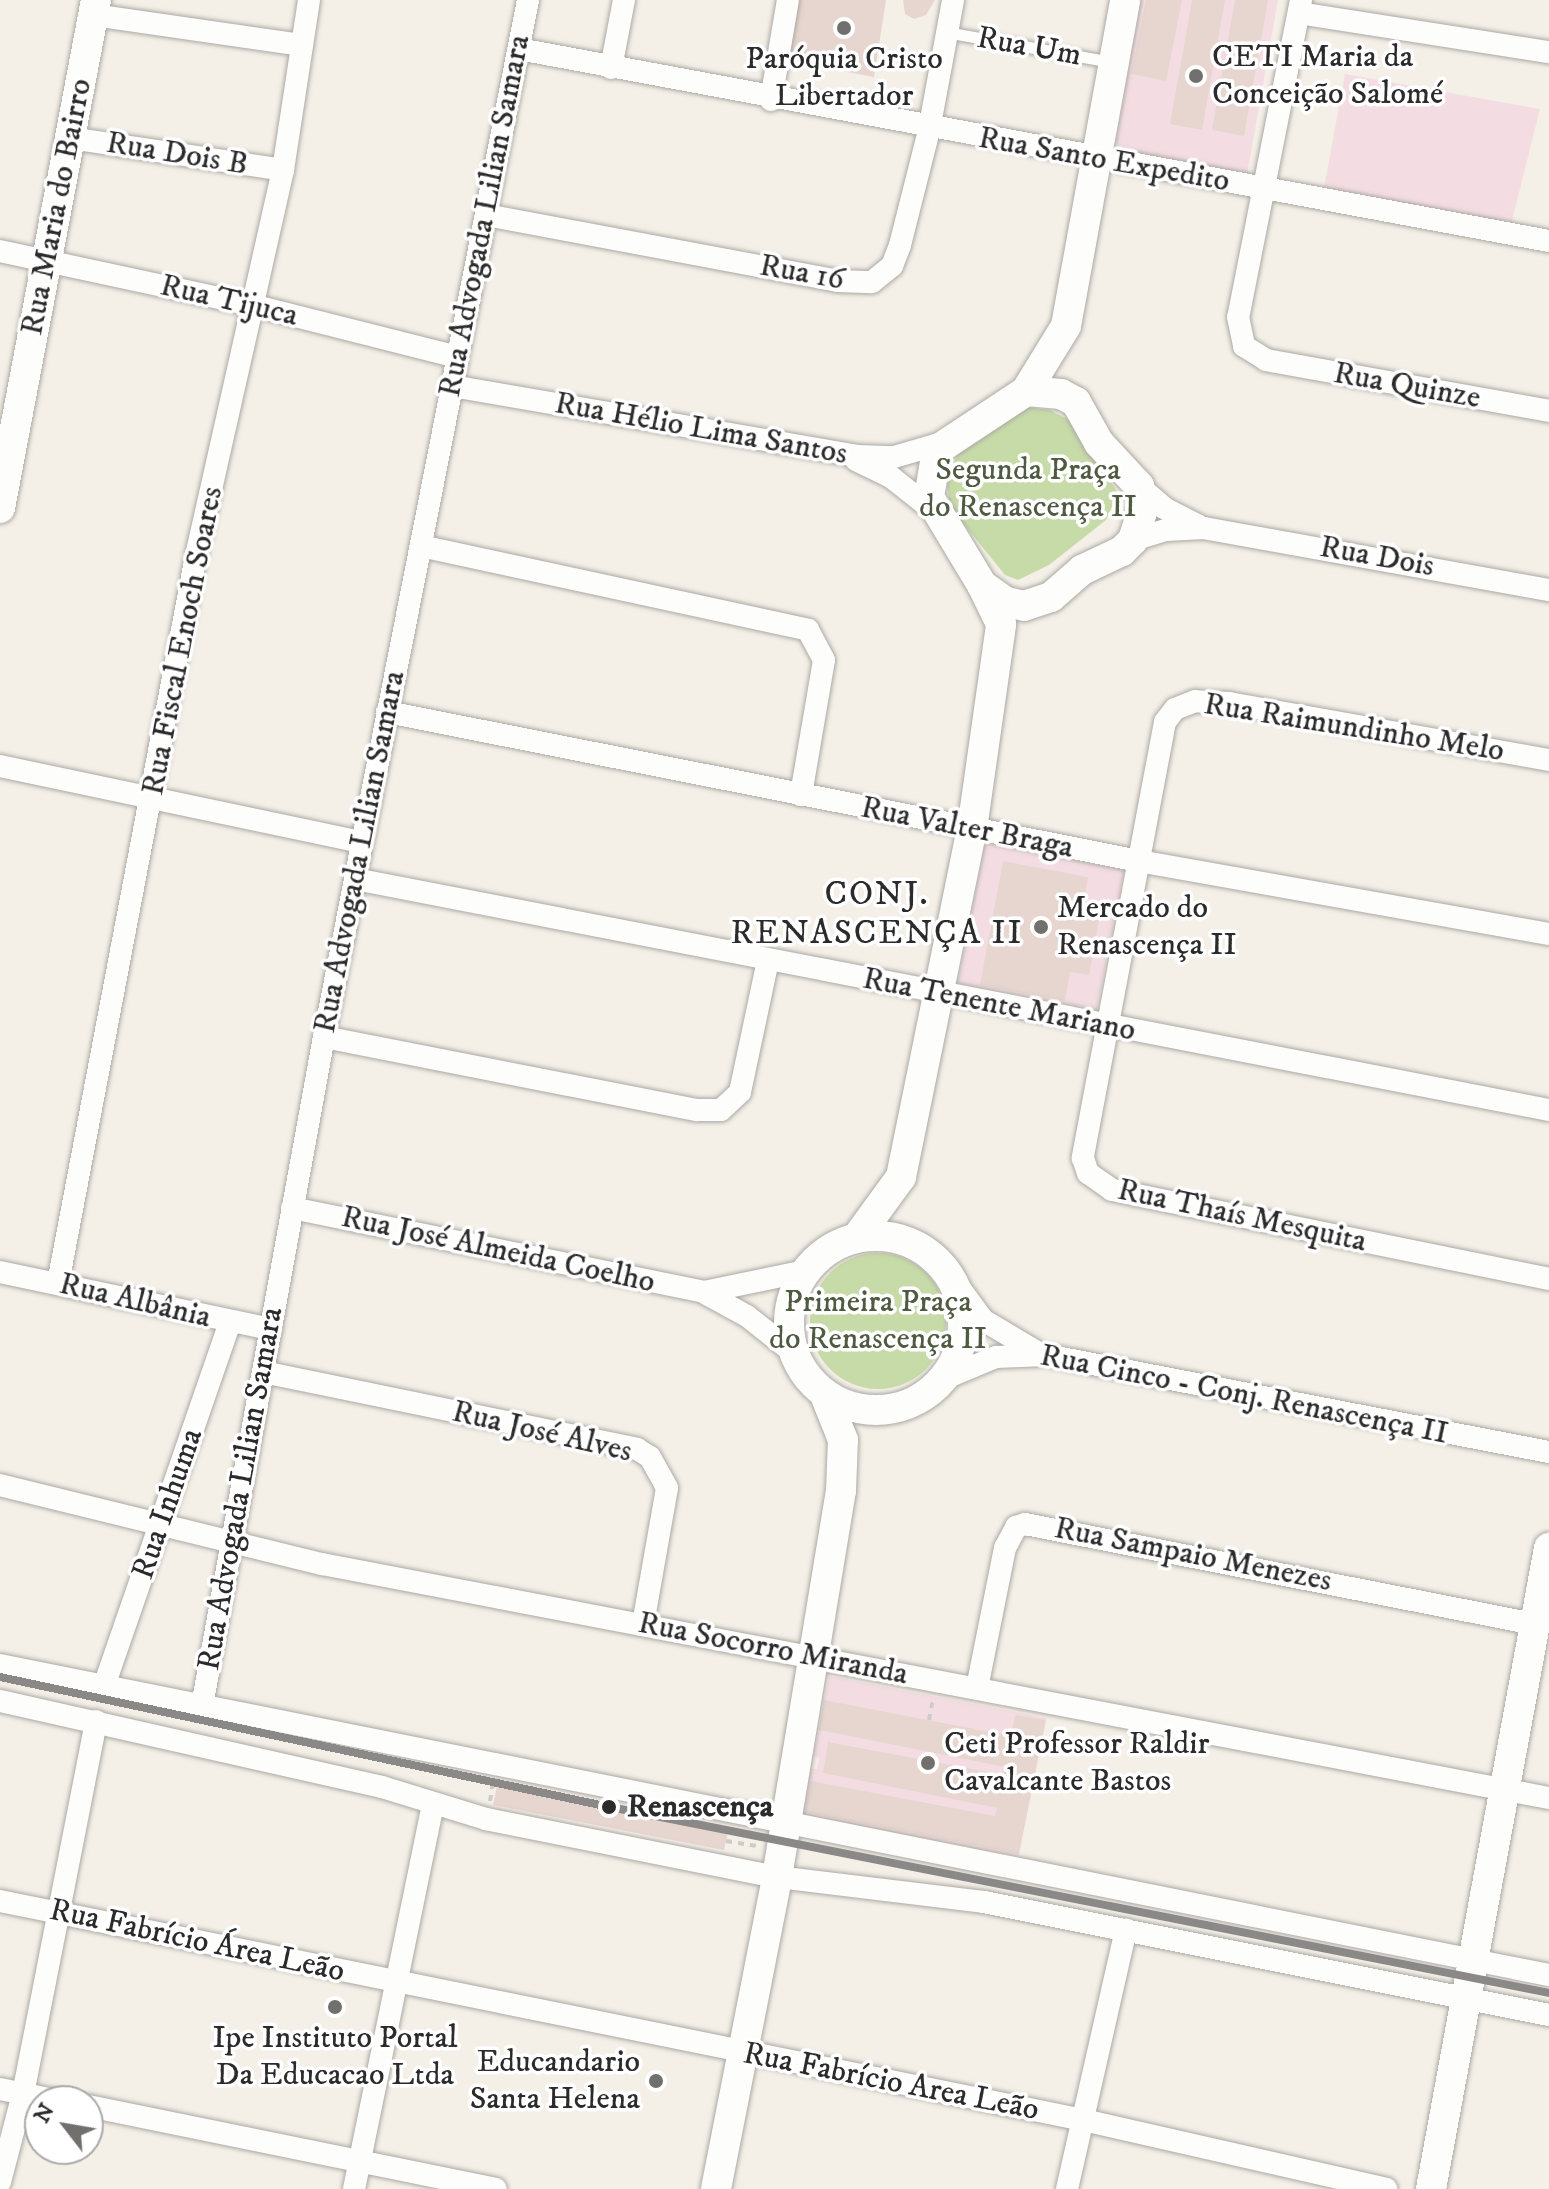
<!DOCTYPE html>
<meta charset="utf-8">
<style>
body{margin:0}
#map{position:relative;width:1549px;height:2189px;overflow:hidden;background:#f4efe7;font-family:"IM FELL DW Pica",serif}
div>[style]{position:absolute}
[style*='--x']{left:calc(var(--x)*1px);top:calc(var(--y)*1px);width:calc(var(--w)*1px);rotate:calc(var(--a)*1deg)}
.built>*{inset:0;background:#f4dde2}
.green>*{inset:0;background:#c7dba8}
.round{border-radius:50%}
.building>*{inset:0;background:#e7d6cf}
.path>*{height:4px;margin-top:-2px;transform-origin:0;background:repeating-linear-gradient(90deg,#cdccca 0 6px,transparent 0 12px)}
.roads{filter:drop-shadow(0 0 2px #aba9a4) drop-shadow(0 0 2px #aba9a4)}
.lane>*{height:11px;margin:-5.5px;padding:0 5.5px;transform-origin:5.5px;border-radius:5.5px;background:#fdfdfb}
.street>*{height:22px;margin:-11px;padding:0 11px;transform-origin:11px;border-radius:11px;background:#fdfdfb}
.secondary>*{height:30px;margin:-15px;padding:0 15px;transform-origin:15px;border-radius:15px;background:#fdfdfb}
.secondary>.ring{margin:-15px;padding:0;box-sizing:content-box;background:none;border:30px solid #fdfdfb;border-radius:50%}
.rail-1>*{height:8px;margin:-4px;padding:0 4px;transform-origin:4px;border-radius:4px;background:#8a8988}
.dots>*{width:22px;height:22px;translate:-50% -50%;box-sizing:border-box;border:4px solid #fff;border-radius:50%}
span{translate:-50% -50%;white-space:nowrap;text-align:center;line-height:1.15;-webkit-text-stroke:7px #fff;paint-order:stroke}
.street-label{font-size:32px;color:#2b2b2b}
.poi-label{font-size:32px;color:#2b2b2b}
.left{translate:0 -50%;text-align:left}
.right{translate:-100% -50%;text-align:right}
.park-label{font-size:32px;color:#4f5b41}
.stop-label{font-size:32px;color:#2b2b2b;font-weight:700}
.neighbourhood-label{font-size:34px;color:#2b2b2b;letter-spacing:2px}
.north{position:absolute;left:24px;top:2085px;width:80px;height:80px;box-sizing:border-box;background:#fff;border:2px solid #aaa;border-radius:50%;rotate:301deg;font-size:22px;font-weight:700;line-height:32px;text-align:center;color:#2b2b2b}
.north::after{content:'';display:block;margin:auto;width:28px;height:36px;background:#71706d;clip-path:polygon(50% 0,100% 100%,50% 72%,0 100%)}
</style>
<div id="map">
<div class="built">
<i style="clip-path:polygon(1141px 0,1278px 0,1247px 175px,1114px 152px)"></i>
<i style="clip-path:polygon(1345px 74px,1540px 109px,1509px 233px,1322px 199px)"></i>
<i style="clip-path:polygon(985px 844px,1124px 870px,1097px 1009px,958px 983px)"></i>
<i style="clip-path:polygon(829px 1676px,1046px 1718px,1018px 1856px,802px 1815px,811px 1769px,817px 1769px,819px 1758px,814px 1756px)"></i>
</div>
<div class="green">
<i style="clip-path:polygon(1025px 407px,1050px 410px,1071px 421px,1118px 493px,1106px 520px,1049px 565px,1018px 580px,1005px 575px,950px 507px,947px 484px,957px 454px)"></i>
<i class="round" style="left:810px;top:1253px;width:136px;height:136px"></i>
</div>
<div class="building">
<i style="clip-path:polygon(795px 0,886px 0,874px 77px,784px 60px)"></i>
<i style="clip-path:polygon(903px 0,935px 0,926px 15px,914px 19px,905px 14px)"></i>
<i style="clip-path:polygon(1146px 0,1182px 0,1166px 81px,1131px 74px)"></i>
<i style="clip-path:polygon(1192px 0,1225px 0,1202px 130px,1170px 124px)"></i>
<i style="clip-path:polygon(1235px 0,1268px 0,1244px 136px,1212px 130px)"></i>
<i style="clip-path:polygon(1003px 861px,1088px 877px,1082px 912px,1100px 915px,1089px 975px,1070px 972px,1065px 1001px,980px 985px)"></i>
<i style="clip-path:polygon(824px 1700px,1011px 1736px,1015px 1715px,1046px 1720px,1019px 1854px,805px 1812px,811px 1781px,995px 1816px,997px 1808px,823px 1773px,828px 1742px,1004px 1775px,1005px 1767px,819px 1730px)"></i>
<i style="clip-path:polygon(497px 1786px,728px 1832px,724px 1850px,493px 1805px)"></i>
</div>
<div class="path">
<i style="--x:929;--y:1720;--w:21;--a:-79"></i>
<i style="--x:490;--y:1801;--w:19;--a:-81"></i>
<i style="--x:726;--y:1841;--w:33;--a:9"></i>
</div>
<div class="roads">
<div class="lane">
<i style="--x:946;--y:32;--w:168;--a:10.3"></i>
</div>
<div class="street">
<i style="--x:1301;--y:0;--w:323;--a:101.2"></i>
<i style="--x:1238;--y:317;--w:30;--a:78"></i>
<i style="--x:1244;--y:346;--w:26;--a:32"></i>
<i style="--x:1266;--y:360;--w:288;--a:10.2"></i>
<i style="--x:1299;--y:13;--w:253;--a:8.9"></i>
<i style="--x:93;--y:15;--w:211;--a:8.2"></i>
<i style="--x:519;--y:49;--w:1048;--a:10.56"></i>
<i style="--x:611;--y:68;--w:69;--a:-79.2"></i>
<i style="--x:771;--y:100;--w:101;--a:-80.4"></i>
<i style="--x:70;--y:138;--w:215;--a:8.5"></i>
<i style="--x:486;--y:215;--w:358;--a:10.6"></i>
<i style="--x:838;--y:281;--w:34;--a:2"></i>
<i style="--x:872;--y:282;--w:26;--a:-39"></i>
<i style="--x:892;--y:266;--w:22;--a:-69"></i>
<i style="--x:900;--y:245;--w:119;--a:-75.8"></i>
<i style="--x:929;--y:130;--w:132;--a:-79.5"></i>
<i style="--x:0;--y:251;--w:262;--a:12.1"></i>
<i style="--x:256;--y:306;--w:207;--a:14.2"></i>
<i style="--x:452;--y:386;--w:411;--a:9.8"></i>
<i style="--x:857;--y:456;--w:37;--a:2"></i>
<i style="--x:894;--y:457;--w:57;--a:-16.2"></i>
<i style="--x:856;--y:460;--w:39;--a:26"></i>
<i style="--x:891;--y:477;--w:56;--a:38.5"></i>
<i style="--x:1139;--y:486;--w:33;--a:41"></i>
<i style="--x:1164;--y:508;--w:39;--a:27"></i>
<i style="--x:1133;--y:540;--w:34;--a:-17"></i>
<i style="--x:1166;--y:530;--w:38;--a:-3"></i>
<i style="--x:1204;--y:528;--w:351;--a:10.2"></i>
<i style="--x:421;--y:546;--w:396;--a:12.2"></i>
<i style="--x:808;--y:630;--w:34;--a:62"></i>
<i style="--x:824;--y:660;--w:137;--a:99.7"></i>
<i style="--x:387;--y:712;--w:767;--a:11.21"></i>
<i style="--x:1139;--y:861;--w:416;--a:10.1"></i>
<i style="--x:1549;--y:760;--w:325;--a:-169.9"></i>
<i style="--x:1229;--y:703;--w:34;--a:-177"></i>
<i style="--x:1195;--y:701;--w:22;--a:158"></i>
<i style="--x:1175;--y:709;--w:16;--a:128"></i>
<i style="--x:1165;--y:722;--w:444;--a:100.7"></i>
<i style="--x:1083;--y:1158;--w:16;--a:72"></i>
<i style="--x:1088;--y:1173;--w:29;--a:35"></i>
<i style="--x:1112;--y:1190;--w:446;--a:11.5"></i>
<i style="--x:0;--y:766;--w:370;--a:11.9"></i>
<i style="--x:355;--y:879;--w:1216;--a:10.95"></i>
<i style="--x:324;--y:1037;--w:380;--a:11.1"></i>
<i style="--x:697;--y:1110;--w:24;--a:0"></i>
<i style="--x:721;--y:1110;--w:26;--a:-43"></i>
<i style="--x:740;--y:1092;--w:135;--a:-78"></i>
<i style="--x:292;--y:1208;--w:420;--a:11.5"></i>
<i style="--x:704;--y:1292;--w:103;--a:-11.7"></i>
<i style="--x:0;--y:1272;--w:277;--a:11.9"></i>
<i style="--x:950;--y:1275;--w:56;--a:53.7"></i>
<i style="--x:983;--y:1320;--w:63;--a:30.7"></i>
<i style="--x:58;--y:1283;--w:740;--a:-79.25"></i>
<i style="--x:196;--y:556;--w:396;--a:-77.3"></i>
<i style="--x:283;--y:170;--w:172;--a:-81.3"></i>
<i style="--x:705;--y:1293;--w:48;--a:28.7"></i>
<i style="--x:747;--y:1316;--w:61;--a:38.4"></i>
<i style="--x:263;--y:1372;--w:382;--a:11.6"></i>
<i style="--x:637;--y:1449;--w:15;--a:32"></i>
<i style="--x:650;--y:1457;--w:35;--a:61"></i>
<i style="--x:667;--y:1488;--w:138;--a:100"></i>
<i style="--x:943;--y:1379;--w:57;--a:-22.5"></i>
<i style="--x:996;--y:1357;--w:50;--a:-2.3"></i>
<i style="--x:1046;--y:1355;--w:512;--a:10.92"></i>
<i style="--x:0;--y:1485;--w:332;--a:13.8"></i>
<i style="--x:322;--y:1564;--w:1249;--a:10.8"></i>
<i style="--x:0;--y:1665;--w:1580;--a:11.32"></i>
<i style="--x:104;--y:1686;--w:385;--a:-70.9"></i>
<i style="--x:977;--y:1688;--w:143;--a:-78.7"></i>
<i style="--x:1005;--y:1548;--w:24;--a:-62"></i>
<i style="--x:1016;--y:1527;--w:9;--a:-18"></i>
<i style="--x:1025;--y:1524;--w:519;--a:11.11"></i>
<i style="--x:0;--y:1701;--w:392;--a:12.7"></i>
<i style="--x:382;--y:1787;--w:109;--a:17.1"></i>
<i style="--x:486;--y:1819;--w:297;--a:11.3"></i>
<i style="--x:777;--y:1877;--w:209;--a:6.9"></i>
<i style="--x:984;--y:1902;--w:576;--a:11.31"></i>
<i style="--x:202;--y:1706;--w:680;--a:-79.67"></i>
<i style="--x:324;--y:1037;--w:1057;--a:-78.87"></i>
<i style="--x:0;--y:1901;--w:1105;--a:11.43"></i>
<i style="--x:1083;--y:2120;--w:311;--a:12.8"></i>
<i style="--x:0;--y:2089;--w:60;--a:11.5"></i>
<i style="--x:88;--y:2106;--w:416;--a:11.5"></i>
<i style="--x:0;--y:2182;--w:91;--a:-75.4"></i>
<i style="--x:23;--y:2094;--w:380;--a:-78.9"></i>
<i style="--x:354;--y:2189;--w:393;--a:-78.4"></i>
<i style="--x:1067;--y:2189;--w:266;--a:-77.2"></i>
</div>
<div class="secondary">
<i style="--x:1026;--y:391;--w:35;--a:5"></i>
<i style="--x:1061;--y:394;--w:17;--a:28"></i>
<i style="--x:1076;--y:402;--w:47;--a:60.7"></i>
<i style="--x:1099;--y:443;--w:59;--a:47.1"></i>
<i style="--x:1139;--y:486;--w:21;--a:76"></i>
<i style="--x:1144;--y:506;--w:36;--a:108"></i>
<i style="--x:1133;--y:540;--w:16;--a:135"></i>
<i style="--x:1122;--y:551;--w:44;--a:154.6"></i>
<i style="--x:1082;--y:570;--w:41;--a:138.9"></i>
<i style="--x:1051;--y:597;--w:28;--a:162"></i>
<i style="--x:1024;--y:606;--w:18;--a:-167"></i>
<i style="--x:1006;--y:602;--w:29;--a:-145"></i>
<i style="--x:982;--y:585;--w:103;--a:-121.1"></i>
<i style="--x:929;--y:497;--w:48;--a:-80.3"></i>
<i style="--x:937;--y:450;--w:107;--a:-33.5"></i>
<i style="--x:1026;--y:391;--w:76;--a:-58.4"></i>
<i style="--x:1066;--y:326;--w:331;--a:-79.7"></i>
<i style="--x:0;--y:508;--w:517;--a:-79.3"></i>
<i class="ring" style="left:789px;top:1236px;width:144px;height:144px"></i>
<i style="--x:858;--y:1236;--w:73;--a:-53.9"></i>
<i style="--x:901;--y:1177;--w:355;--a:-78.5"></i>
<i style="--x:972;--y:829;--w:207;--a:-81.9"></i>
<i style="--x:1001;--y:624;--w:43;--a:-116"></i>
<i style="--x:716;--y:2189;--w:318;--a:-78.9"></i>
<i style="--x:777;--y:1877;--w:391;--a:-80.6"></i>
<i style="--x:841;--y:1491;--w:51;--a:-87.8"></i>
<i style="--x:843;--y:1440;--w:48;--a:-111.8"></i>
<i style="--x:1431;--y:2189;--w:652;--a:-79.57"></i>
</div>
</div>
<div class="rail-1">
<i style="--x:0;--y:1677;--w:619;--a:12.04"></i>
<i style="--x:605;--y:1806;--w:962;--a:11.2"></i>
</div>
<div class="dots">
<i style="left:844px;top:28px;background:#71706d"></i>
<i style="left:1196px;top:76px;background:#71706d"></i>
<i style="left:1041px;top:927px;background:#71706d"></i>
<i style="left:928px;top:1763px;background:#71706d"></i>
<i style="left:609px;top:1807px;background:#2b2b2b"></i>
<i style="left:335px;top:2007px;background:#71706d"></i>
<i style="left:656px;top:2081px;background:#71706d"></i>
</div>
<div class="street-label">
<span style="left:1029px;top:47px;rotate:10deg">Rua Um</span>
<span style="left:177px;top:154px;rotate:9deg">Rua Dois B</span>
<span style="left:1104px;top:160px;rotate:10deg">Rua Santo Expedito</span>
<span style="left:57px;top:207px;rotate:-79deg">Rua Maria do Bairro</span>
<span style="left:485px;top:216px;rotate:-79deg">Rua Advogada Lilian Samara</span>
<span style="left:802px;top:273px;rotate:10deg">Rua 16</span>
<span style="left:229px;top:301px;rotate:13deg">Rua Tijuca</span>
<span style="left:1407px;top:386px;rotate:10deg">Rua Quinze</span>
<span style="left:701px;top:429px;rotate:10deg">Rua Hélio Lima Santos</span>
<span style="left:1377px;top:557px;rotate:10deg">Rua Dois</span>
<span style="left:183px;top:641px;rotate:-79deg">Rua Fiscal Enoch Soares</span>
<span style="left:1354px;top:728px;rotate:9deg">Rua Raimundinho Melo</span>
<span style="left:967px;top:828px;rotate:11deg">Rua Valter Braga</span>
<span style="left:360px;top:852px;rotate:-79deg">Rua Advogada Lilian Samara</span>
<span style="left:999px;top:1005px;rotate:11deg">Rua Tenente Mariano</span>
<span style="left:1242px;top:1216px;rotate:12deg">Rua Thaís Mesquita</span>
<span style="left:498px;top:1250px;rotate:12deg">Rua José Almeida Coelho</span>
<span style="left:135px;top:1301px;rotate:13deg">Rua Albânia</span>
<span style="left:1244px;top:1395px;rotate:11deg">Rua Cinco - Conj. Renascença II</span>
<span style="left:542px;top:1432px;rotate:13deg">Rua José Alves</span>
<span style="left:241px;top:1489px;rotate:-80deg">Rua Advogada Lilian Samara</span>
<span style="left:168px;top:1504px;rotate:-71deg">Rua Inhuma</span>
<span style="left:1193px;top:1555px;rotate:11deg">Rua Sampaio Menezes</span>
<span style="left:773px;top:1649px;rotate:11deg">Rua Socorro Miranda</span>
<span style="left:197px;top:1941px;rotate:12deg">Rua Fabrício Área Leão</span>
<span style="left:891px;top:2082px;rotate:11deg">Rua Fabrício Area Leão</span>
</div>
<div class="poi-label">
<span class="left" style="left:1212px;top:76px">CETI Maria da<br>Conceição Salomé</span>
<span style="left:844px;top:78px">Paróquia Cristo<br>Libertador</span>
<span class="left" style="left:1057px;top:927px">Mercado do<br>Renascença II</span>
<span class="left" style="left:944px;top:1763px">Ceti Professor Raldir<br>Cavalcante Bastos</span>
<span style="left:335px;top:2057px">Ipe Instituto Portal<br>Da Educacao Ltda</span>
<span class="right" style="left:640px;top:2081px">Educandario<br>Santa Helena</span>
</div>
<div class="park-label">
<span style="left:1028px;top:489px">Segunda Praça<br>do Renascença II</span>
<span style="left:878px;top:1321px">Primeira Praça<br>do Renascença II</span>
</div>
<div class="stop-label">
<span class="left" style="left:627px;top:1807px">Renascença</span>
</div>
<div class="neighbourhood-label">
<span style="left:877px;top:914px">CONJ.<br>RENASCENÇA II</span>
</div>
<div class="north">N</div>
</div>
